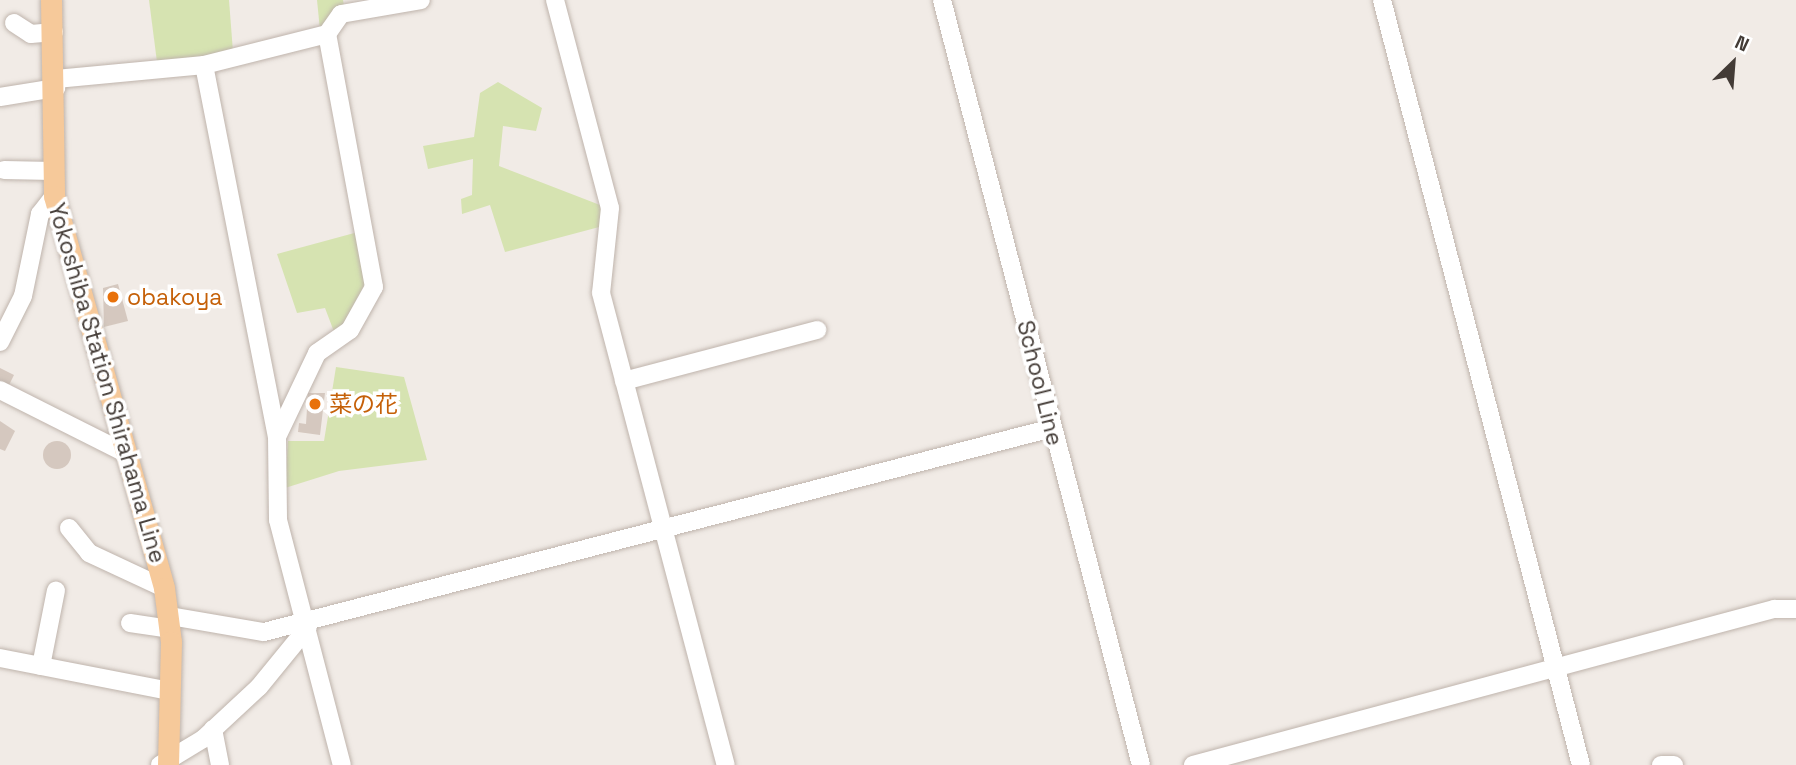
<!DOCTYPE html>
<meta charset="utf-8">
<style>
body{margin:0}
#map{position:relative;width:1796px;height:765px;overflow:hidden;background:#f1ebe6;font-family:"Space Grotesk","Noto Sans JP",sans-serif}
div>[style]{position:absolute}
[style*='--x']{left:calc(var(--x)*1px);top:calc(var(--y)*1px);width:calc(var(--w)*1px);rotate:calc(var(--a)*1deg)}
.green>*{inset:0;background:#d6e3b1}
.building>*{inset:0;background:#d5c8bf}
.round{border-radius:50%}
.roads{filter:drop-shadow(0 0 2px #bfb4ac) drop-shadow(0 0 2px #bfb4ac)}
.minor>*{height:18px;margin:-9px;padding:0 9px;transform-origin:9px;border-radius:9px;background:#fff}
.major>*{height:21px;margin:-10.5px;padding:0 10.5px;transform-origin:10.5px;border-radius:10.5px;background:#f6c99a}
.dots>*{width:19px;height:19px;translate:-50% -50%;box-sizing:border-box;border:4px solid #fff;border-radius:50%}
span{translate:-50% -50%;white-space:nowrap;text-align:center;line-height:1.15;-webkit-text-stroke:7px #fff;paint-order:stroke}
.food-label{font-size:23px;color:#c56008}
.left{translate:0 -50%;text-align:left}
.street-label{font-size:23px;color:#433b36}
.north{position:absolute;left:1698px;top:28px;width:70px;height:70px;-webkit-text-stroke:5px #fff;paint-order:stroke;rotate:25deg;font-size:19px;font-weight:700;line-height:28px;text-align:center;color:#433b36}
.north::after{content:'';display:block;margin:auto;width:24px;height:32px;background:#433b36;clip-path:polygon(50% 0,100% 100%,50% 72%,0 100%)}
</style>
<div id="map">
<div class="green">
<i style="clip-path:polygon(149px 0,229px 0,233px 52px,157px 62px)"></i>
<i style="clip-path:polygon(317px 0,343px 0,344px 6px,320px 30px)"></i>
<i style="clip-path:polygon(498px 82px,542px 108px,536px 131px,503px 126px,499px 166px,600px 205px,603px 226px,505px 252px,490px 205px,462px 214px,461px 199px,472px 195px,473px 159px,428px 169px,423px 146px,474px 137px,480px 93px)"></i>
<i style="clip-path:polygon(358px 232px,367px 280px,336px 337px,325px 308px,297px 313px,277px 254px)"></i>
<i style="clip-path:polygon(336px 367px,404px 377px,427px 460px,339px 471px,285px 488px,288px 441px,324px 441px)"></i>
</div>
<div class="building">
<i style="clip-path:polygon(118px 284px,128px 321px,104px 327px,103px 288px)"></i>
<i style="clip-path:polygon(0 368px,14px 375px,8px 387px,0 383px)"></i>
<i style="clip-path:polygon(308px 393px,325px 393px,320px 435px,298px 432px,299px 423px,306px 424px)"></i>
<i style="clip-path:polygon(0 421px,15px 431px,5px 451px,0 449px)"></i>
<i class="round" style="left:43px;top:441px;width:28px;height:28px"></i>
</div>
<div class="roads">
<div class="minor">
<i style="--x:555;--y:0;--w:215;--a:75.2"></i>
<i style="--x:610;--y:208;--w:85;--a:96"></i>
<i style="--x:601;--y:293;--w:488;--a:75.2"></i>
<i style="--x:942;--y:0;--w:790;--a:75.42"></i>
<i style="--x:1382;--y:0;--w:790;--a:75.42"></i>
<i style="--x:14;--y:23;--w:20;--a:33"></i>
<i style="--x:31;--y:34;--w:23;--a:-5"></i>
<i style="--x:204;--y:65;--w:379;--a:78.9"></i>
<i style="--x:277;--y:437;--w:83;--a:89.3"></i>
<i style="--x:278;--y:520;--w:253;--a:75.4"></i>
<i style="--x:56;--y:79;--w:149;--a:-5.4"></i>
<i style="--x:204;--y:65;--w:127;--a:-14.1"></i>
<i style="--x:327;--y:34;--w:24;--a:-55"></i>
<i style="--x:341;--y:14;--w:81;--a:-9.9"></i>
<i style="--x:0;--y:97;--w:57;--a:-9.1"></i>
<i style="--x:4;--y:170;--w:49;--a:1.2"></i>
<i style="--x:0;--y:342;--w:51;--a:-63.4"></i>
<i style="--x:23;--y:296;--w:84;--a:-78.3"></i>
<i style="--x:40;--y:214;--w:23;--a:-52"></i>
<i style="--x:624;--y:381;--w:200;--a:-14.8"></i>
<i style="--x:0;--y:390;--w:140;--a:26.7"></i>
<i style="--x:277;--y:437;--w:93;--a:-64.5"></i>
<i style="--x:317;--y:353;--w:40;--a:-34.9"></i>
<i style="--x:350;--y:330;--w:49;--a:-60.8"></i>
<i style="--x:374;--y:287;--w:257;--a:-100.5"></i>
<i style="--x:69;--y:528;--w:32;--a:51"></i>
<i style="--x:89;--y:553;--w:83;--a:25"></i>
<i style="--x:170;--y:616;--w:95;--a:9.7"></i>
<i style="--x:264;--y:632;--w:814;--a:-14.51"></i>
<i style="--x:130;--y:623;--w:40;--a:8.5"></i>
<i style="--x:0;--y:658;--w:172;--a:11"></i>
<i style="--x:41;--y:666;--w:77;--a:-78.8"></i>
<i style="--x:213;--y:729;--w:37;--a:79"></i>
<i style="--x:160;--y:765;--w:50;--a:-31.2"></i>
<i style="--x:203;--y:739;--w:76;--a:-42.9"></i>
<i style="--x:259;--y:687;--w:77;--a:-50.8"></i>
<i style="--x:1193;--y:765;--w:602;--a:-15.03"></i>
<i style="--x:1774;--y:609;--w:22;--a:0"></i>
<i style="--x:1661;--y:765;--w:13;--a:0"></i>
</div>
<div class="major">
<i style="--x:51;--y:0;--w:196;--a:89.1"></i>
<i style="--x:54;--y:196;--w:407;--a:74.3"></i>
<i style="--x:164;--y:588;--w:54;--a:82.6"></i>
<i style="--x:171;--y:642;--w:123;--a:91.4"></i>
</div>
</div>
<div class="dots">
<i style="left:113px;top:297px;background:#e8710a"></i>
<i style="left:315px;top:404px;background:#e8710a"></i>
</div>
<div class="food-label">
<span class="left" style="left:127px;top:297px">obakoya</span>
<span class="left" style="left:329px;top:404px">菜の花</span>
</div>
<div class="street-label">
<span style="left:107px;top:383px;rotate:74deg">Yokoshiba Station Shirahama Line</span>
<span style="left:1040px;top:383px;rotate:76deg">School Line</span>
</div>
<div class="north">N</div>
</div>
